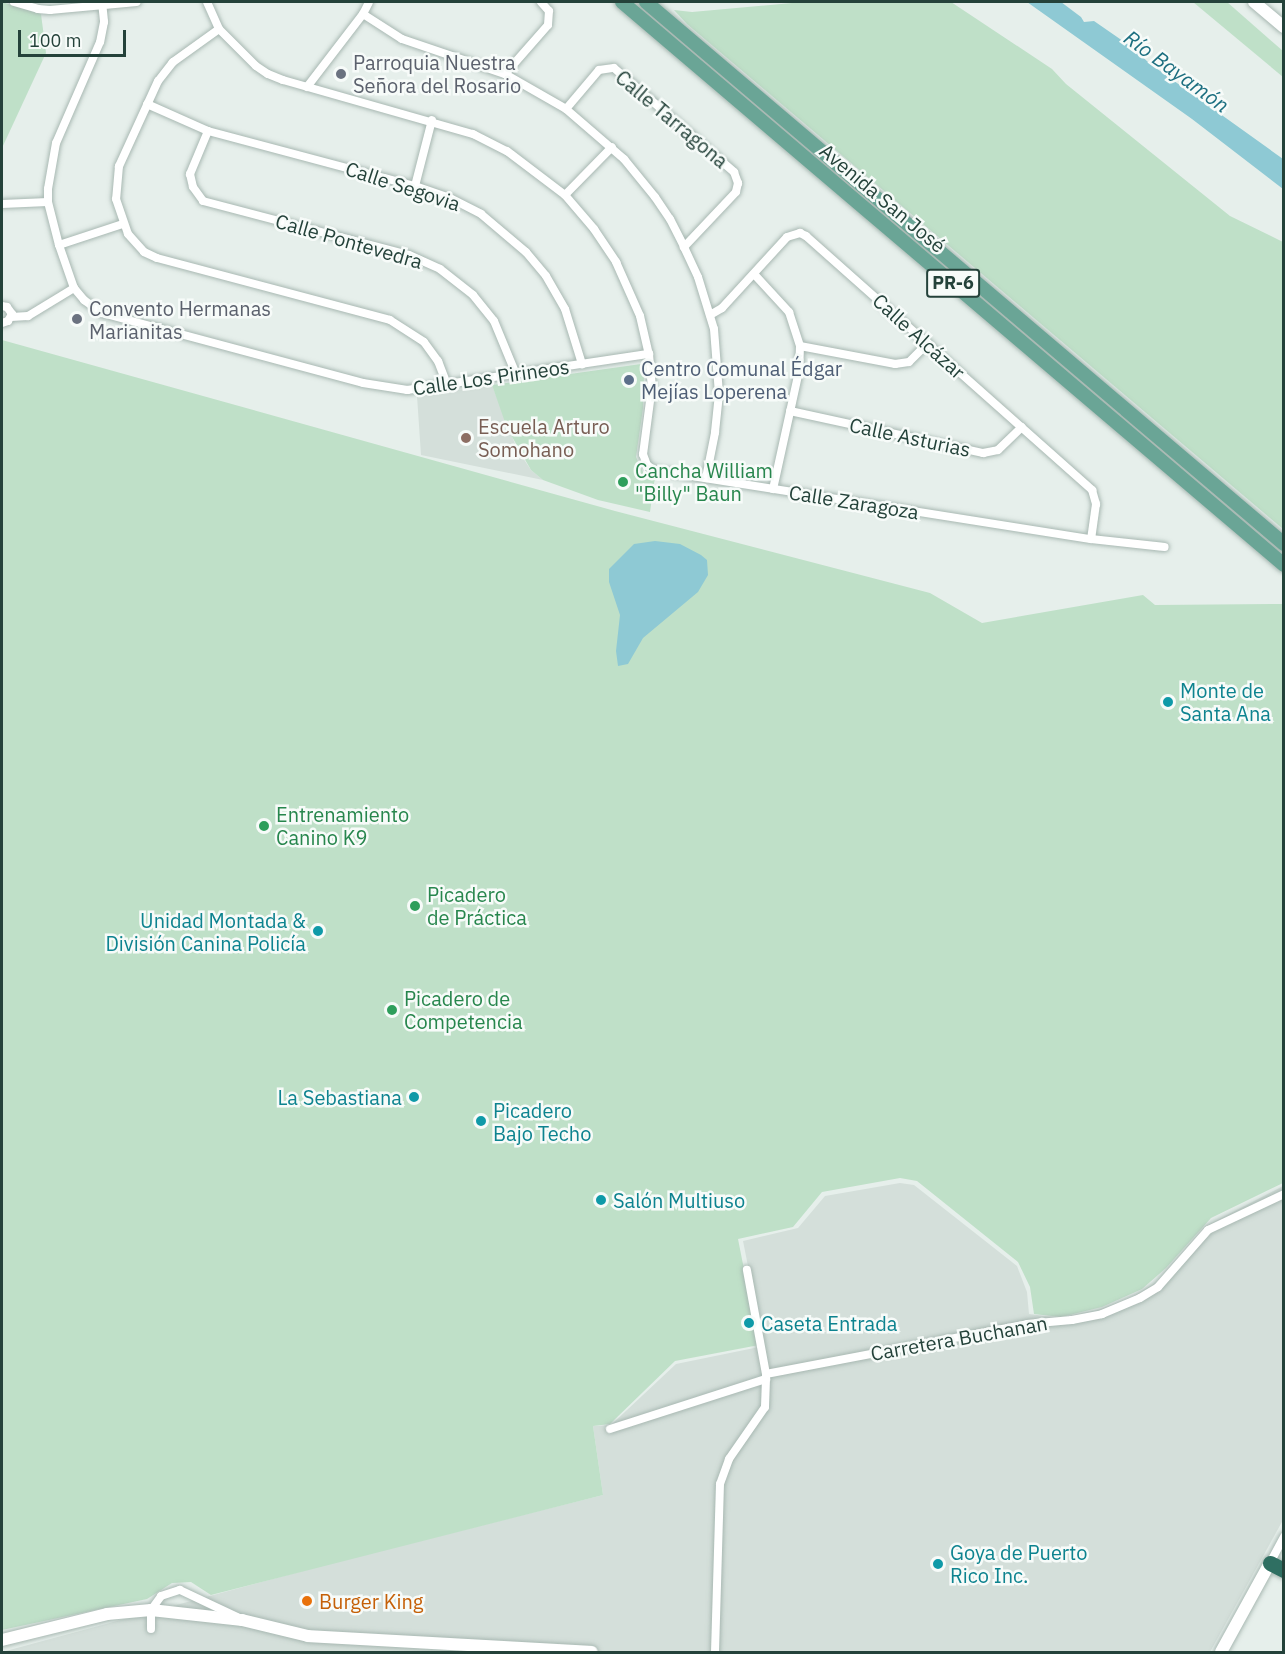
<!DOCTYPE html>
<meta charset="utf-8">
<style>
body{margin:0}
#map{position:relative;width:1285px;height:1654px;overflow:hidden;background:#e6efeb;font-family:"IBM Plex Sans",sans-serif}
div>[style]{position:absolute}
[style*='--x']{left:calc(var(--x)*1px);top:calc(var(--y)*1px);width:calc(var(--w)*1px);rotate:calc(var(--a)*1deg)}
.built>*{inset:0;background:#d4dfda}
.green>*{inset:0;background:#bfe0c8}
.water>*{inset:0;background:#8ec9d4}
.roads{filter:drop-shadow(0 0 2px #a8b8b2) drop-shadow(0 0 2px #a8b8b2)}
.street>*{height:8px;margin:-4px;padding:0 4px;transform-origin:4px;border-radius:4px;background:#fff}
.secondary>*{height:12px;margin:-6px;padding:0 6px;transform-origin:6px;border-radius:6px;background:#fff}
.primary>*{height:14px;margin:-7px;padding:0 7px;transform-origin:7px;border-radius:7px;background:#6aa596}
.highway>*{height:15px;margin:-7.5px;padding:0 7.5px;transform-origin:7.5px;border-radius:7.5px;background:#2f6f62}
.dots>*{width:16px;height:16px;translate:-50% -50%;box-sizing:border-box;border:3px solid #f7fbf9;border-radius:50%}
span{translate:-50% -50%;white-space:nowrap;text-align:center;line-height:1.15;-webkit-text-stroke:5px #f7fbf9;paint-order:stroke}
.shield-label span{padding:2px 4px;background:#f7fbf9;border:2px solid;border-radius:4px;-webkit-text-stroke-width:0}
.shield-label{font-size:18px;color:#24423a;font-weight:700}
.worship-label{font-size:20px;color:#5b616d}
.left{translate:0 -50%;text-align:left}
.street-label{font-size:20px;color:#24423a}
.service-label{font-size:20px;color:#4e5e75}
.education-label{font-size:20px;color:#785e54}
.leisure-label{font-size:20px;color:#27864d}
.culture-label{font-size:20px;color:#0d838f}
.right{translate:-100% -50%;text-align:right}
.food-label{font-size:20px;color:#c56008}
.water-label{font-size:21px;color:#1c6f80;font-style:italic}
.frame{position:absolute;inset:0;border:3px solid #24423a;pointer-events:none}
.scale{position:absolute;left:18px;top:30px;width:108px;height:27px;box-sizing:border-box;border:3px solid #24423a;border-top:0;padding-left:8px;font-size:18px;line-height:21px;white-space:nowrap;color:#24423a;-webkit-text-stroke:4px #f7fbf9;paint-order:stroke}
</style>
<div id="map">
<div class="built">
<i style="clip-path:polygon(492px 385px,517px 449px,531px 470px,543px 480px,421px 455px,417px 396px)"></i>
<i style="clip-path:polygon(900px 1183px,914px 1185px,1017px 1266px,1027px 1292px,1029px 1314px,1060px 1318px,1101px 1309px,1132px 1297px,1157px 1282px,1206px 1226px,1283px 1186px,1283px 1520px,1210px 1652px,2px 1652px,336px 1562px,603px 1495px,593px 1426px,611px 1425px,676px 1364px,764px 1346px,743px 1241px,798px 1228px,825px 1196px)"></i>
</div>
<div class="green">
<i style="clip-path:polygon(2px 2px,41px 14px,46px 53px,2px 148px)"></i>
<i style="clip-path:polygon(803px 2px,951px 2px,1052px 69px,1066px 84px,1230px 216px,1283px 242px,1283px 529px,687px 24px,674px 10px,692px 12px)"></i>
<i style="clip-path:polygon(1193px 2px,1227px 2px,1283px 51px,1283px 77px)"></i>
<i style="clip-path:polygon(2px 340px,615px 511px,930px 593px,982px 623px,1143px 595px,1155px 605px,1283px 604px,1283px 1183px,1211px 1218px,1166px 1268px,1142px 1289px,1102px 1307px,1061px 1317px,1034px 1314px,1030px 1287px,1018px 1262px,917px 1181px,900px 1178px,822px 1192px,793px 1227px,738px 1239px,759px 1345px,675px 1361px,610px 1424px,593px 1426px,603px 1495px,211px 1595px,191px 1582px,172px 1583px,147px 1599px,2px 1630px)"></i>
<i style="clip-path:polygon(641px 364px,644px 375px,643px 408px,636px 457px,644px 474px,655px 477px,650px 512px,598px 500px,543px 480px,531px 470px,507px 428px,492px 385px)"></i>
</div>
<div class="water">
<i style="clip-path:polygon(1027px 2px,1061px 2px,1081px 17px,1084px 22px,1094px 21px,1133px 48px,1149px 63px,1283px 159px,1283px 189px,1192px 119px)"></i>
<i style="clip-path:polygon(655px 541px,680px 544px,701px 555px,707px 560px,708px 575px,698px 592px,643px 638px,628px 664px,618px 666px,616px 651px,620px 615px,609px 582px,609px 569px,634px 544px)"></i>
</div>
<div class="roads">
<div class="street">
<i style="--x:14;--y:2;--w:25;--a:16"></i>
<i style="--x:38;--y:9;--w:12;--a:5"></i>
<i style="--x:50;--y:10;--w:87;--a:-5.3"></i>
<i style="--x:102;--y:2;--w:20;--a:84"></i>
<i style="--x:104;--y:22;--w:20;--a:101"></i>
<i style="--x:100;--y:42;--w:110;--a:113.5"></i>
<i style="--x:56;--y:143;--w:47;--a:99.9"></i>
<i style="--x:48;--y:189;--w:13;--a:90"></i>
<i style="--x:48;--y:202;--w:44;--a:75.7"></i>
<i style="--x:59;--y:245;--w:46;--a:70.8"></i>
<i style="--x:74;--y:288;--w:16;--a:50"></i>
<i style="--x:84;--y:300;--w:22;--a:36"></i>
<i style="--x:102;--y:313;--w:270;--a:15"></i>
<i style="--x:363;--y:383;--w:45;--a:9"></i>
<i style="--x:407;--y:390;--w:245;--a:-8.5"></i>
<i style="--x:207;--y:2;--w:30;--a:66"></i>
<i style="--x:219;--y:29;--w:52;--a:45"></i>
<i style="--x:256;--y:66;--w:14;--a:34"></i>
<i style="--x:268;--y:74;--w:16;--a:22"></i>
<i style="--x:283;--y:80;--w:198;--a:15.9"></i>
<i style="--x:473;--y:134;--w:38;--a:27"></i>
<i style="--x:507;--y:151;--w:73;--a:37.2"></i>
<i style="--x:565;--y:195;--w:45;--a:49.5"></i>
<i style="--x:594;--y:229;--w:40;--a:56"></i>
<i style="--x:616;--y:262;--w:59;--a:66"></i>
<i style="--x:640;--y:316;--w:39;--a:77"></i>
<i style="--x:649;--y:354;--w:32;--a:85"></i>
<i style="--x:652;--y:386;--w:69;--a:97.5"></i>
<i style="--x:643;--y:454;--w:12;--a:70"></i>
<i style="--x:647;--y:465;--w:9;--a:36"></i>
<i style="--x:654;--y:470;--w:442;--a:9"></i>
<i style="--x:1091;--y:539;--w:74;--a:6.2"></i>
<i style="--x:363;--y:14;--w:46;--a:32.7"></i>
<i style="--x:402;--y:39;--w:109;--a:18.8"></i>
<i style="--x:505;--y:74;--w:70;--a:29.8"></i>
<i style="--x:566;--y:109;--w:77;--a:40.8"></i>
<i style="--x:624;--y:159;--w:49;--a:50.8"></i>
<i style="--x:655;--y:197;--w:27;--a:56"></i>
<i style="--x:670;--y:219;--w:31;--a:63"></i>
<i style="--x:684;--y:247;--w:33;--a:65"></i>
<i style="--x:698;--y:277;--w:54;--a:72.9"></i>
<i style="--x:714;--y:329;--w:65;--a:85.6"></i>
<i style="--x:719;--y:394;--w:39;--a:96"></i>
<i style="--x:715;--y:433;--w:46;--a:101.3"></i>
<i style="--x:219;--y:29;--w:57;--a:144.3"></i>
<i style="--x:173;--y:62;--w:24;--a:128"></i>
<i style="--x:158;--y:81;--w:94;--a:114.6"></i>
<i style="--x:119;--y:166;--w:33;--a:95"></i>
<i style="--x:116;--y:199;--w:37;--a:71"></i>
<i style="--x:128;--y:234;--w:24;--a:48"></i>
<i style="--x:144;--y:252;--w:14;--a:25"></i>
<i style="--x:157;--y:258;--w:241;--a:14.9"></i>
<i style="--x:390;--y:320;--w:40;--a:32.9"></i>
<i style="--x:424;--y:342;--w:24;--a:54"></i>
<i style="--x:438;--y:361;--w:26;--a:69"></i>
<i style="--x:505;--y:74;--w:65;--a:-48.7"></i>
<i style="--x:548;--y:25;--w:14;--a:-86"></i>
<i style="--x:549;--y:11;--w:12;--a:-132"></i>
<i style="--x:307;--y:87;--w:92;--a:-52.5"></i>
<i style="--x:363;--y:14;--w:13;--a:-63"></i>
<i style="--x:147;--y:104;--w:67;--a:23.9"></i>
<i style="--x:208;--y:131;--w:214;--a:14.9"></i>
<i style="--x:415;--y:186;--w:37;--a:19"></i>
<i style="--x:450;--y:198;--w:35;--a:27"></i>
<i style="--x:481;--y:214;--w:59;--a:40.2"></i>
<i style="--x:526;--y:252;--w:31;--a:50"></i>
<i style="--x:546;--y:276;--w:38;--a:60"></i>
<i style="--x:565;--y:309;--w:58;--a:72.8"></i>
<i style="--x:566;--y:109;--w:51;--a:-49.8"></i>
<i style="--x:599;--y:70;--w:15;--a:-8"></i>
<i style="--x:614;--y:68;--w:159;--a:40.9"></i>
<i style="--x:734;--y:172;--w:12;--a:70"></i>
<i style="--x:738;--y:183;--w:9;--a:103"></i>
<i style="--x:736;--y:192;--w:76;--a:133.4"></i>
<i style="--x:208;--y:131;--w:47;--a:112.7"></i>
<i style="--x:190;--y:174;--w:13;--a:77"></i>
<i style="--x:193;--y:187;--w:17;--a:54"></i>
<i style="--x:203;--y:201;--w:213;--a:14.7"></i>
<i style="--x:409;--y:255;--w:34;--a:24"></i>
<i style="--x:440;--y:269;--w:42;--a:38.2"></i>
<i style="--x:473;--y:295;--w:33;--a:51"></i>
<i style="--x:494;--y:321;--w:57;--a:67.5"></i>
<i style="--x:415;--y:186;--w:68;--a:-75.6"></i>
<i style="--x:565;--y:195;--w:67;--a:-45.6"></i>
<i style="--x:2;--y:204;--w:46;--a:-2.5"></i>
<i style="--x:59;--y:245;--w:67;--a:-18.2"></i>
<i style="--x:754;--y:274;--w:52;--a:47.4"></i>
<i style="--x:789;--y:312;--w:36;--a:72"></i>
<i style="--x:800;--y:346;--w:25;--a:92"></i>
<i style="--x:799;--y:371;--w:121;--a:102.4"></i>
<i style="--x:2;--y:306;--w:5;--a:11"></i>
<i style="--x:7;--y:307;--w:9;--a:54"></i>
<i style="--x:12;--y:314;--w:8;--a:120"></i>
<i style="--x:8;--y:321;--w:6;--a:162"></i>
<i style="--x:710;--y:315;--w:14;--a:-30"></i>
<i style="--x:722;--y:308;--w:96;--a:-47.5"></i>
<i style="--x:787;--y:237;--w:14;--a:-17"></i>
<i style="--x:800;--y:233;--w:7;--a:27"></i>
<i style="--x:806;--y:236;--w:383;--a:41.6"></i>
<i style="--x:1092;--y:490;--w:15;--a:74"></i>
<i style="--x:1096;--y:504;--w:35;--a:98"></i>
<i style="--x:11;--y:317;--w:17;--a:-3"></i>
<i style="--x:28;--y:316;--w:54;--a:-31.3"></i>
<i style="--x:800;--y:346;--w:97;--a:10.7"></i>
<i style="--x:895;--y:364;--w:14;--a:-8"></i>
<i style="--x:909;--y:362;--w:27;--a:-45"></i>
<i style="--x:790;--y:411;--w:198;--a:12.3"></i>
<i style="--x:983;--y:453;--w:15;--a:-11"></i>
<i style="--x:998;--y:450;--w:33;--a:-44"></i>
<i style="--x:766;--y:1374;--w:266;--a:-10.8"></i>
<i style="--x:1027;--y:1324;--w:45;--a:-5.1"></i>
<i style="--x:1072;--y:1320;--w:31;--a:-11"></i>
<i style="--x:1102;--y:1314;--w:41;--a:-22.8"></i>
<i style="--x:1140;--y:1298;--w:21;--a:-31"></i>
<i style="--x:1158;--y:1287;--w:76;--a:-48.7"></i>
<i style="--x:1208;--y:1230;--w:84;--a:-25.3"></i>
<i style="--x:610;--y:1429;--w:164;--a:-17.8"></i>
<i style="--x:1270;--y:1563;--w:30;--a:-62"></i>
<i style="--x:151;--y:1629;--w:19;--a:-90"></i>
<i style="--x:151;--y:1610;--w:17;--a:-54"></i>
<i style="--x:161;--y:1596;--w:20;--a:-18"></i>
<i style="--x:180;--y:1590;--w:63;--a:25.3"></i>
<i style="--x:715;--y:1652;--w:168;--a:-88.3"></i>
<i style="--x:720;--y:1484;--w:27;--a:-70"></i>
<i style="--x:729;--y:1459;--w:63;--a:-55.3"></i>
<i style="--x:765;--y:1407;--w:33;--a:-88"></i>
<i style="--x:766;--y:1374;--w:106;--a:-100.4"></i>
</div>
<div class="secondary">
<i style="--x:1254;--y:2;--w:39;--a:40"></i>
<i style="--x:2;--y:1640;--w:108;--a:-13.9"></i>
<i style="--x:107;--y:1614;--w:44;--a:-5.2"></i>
<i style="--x:151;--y:1610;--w:92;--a:6.3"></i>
<i style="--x:242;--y:1620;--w:68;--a:13.6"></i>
<i style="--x:308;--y:1636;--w:284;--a:3.2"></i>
<i style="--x:1221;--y:1652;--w:102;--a:-61.2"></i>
</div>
<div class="primary">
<i style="--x:622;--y:2;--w:869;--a:40.38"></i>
<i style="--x:646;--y:2;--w:837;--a:40.35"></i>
</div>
<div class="highway">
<i style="--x:1270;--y:1563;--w:16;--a:27"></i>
</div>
</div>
<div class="dots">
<i style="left:341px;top:74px;background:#6b7280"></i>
<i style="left:77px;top:319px;background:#6b7280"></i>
<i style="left:629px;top:380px;background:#5c6f8a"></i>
<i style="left:466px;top:438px;background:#8d6e63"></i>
<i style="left:623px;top:482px;background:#2e9e5b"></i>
<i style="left:1168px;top:702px;background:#0f9aa8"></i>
<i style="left:264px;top:826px;background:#2e9e5b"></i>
<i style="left:415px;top:906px;background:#2e9e5b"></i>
<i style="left:318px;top:931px;background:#0f9aa8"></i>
<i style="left:392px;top:1010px;background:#2e9e5b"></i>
<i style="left:414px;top:1097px;background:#0f9aa8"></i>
<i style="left:481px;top:1121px;background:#0f9aa8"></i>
<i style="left:601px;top:1200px;background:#0f9aa8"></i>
<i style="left:749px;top:1323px;background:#0f9aa8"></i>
<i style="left:938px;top:1564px;background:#0f9aa8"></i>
<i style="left:307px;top:1601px;background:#e8710a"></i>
</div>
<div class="shield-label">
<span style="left:953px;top:283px">PR-6</span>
</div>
<div class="worship-label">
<span class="left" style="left:353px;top:74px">Parroquia Nuestra<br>Señora del Rosario</span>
<span class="left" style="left:89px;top:320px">Convento Hermanas<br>Marianitas</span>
</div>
<div class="street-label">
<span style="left:672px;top:119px;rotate:40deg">Calle Tarragona</span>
<span style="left:403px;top:186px;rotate:18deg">Calle Segovia</span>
<span style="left:883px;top:198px;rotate:40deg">Avenida San José</span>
<span style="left:349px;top:241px;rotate:16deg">Calle Pontevedra</span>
<span style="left:919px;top:336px;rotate:42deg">Calle Alcázar</span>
<span style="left:491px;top:377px;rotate:-8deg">Calle Los Pirineos</span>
<span style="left:910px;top:437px;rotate:12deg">Calle Asturias</span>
<span style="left:854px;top:502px;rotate:9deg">Calle Zaragoza</span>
<span style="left:959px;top:1338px;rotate:-10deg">Carretera Buchanan</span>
</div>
<div class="service-label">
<span class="left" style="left:641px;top:380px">Centro Comunal Édgar<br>Mejías Loperena</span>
</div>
<div class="education-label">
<span class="left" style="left:478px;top:438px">Escuela Arturo<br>Somohano</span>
</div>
<div class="leisure-label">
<span class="left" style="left:635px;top:482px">Cancha William<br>"Billy" Baun</span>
<span class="left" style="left:276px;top:826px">Entrenamiento<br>Canino K9</span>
<span class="left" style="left:427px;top:906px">Picadero<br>de Práctica</span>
<span class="left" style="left:404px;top:1010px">Picadero de<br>Competencia</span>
</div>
<div class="culture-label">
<span class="left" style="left:1180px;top:702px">Monte de<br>Santa Ana</span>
<span class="right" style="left:306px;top:932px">Unidad Montada &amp;<br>División Canina Policía</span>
<span class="right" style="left:402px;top:1097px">La Sebastiana</span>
<span class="left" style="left:493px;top:1122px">Picadero<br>Bajo Techo</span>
<span class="left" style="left:613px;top:1200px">Salón Multiuso</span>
<span class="left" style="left:761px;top:1323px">Caseta Entrada</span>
<span class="left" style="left:950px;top:1564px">Goya de Puerto<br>Rico Inc.</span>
</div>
<div class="food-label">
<span class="left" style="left:319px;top:1601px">Burger King</span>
</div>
<div class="water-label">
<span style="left:1177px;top:71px;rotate:36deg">Río Bayamón</span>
</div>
<div class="frame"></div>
<div class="scale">100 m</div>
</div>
